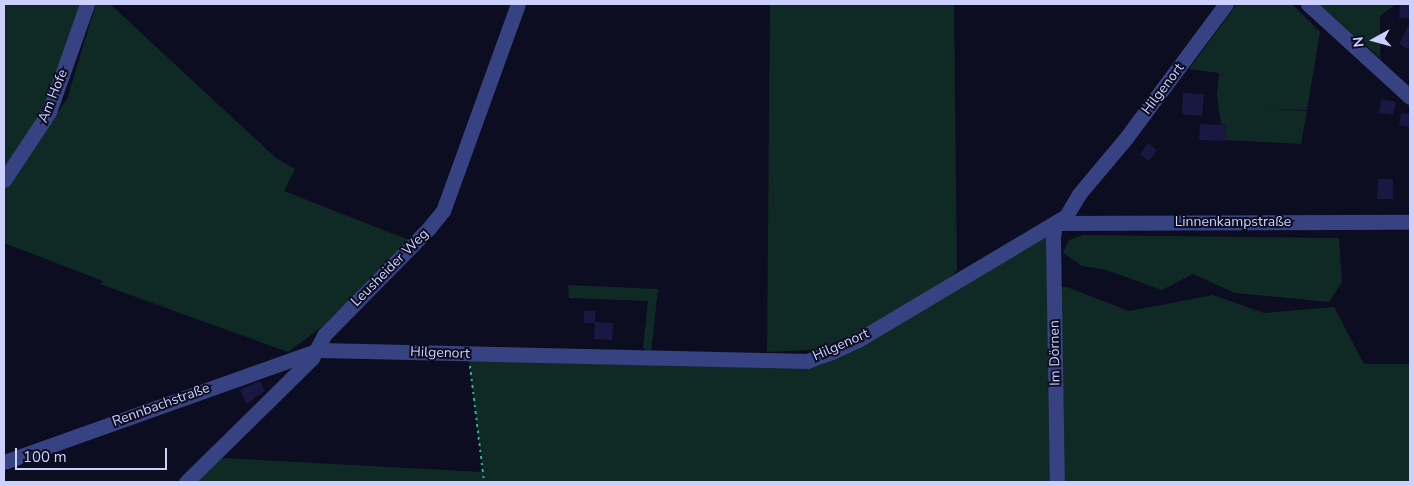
<!DOCTYPE html>
<meta charset="utf-8">
<style>
body{margin:0}
#map{position:relative;width:1414px;height:486px;overflow:hidden;background:#0c0d20;font-family:"Nunito Sans",sans-serif}
div>[style]{position:absolute}
[style*='--x']{left:calc(var(--x)*1px);top:calc(var(--y)*1px);width:calc(var(--w)*1px);rotate:calc(var(--a)*1deg)}
.green>*{inset:0;background:#0f2a24}
.building>*{inset:0;background:#181842}
.path>*{height:2px;margin-top:-1px;transform-origin:0;background:repeating-linear-gradient(90deg,#2ab490 0 2.5px,transparent 0 6.5px)}
.minor>*{height:15px;margin:-7.5px;padding:0 7.5px;transform-origin:7.5px;border-radius:7.5px;background:#364281}
span{translate:-50% -50%;white-space:nowrap;text-align:center;line-height:1.15;-webkit-text-stroke:4px #0c0d20;paint-order:stroke}
.street-label{font-size:14px;color:#cbd0ff}
.frame{position:absolute;inset:0;border:5px solid #cbd0ff;pointer-events:none}
.north{position:absolute;left:1349px;top:15px;width:50px;height:50px;-webkit-text-stroke:4px #0c0d20;paint-order:stroke;rotate:263deg;font-size:14px;font-weight:700;line-height:20px;text-align:center;color:#cbd0ff}
.north::after{content:'';display:block;margin:auto;width:18px;height:22px;background:#cbd0ff;clip-path:polygon(50% 0,100% 100%,50% 72%,0 100%)}
.scale{position:absolute;left:15px;top:448px;width:152px;height:22px;box-sizing:border-box;border:2px solid #cbd0ff;border-top:0;padding-left:6px;font-size:15px;line-height:18px;white-space:nowrap;color:#cbd0ff;-webkit-text-stroke:4px #0c0d20;paint-order:stroke}
</style>
<div id="map">
<div class="green">
<i style="clip-path:polygon(4px 4px,81px 4px,52px 90px,35px 126px,4px 172px)"></i>
<i style="clip-path:polygon(96px 4px,110px 4px,276px 158px,295px 169px,284px 191px,409px 240px,323px 326px,288px 352px,100px 284px,103px 281px,4px 243px,4px 189px,67px 99px)"></i>
<i style="clip-path:polygon(770px 4px,954px 4px,957px 271px,939px 287px,832px 349px,767px 352px)"></i>
<i style="clip-path:polygon(1237px 4px,1292px 4px,1320px 32px,1307px 110px,1263px 109px,1307px 111px,1301px 144px,1225px 140px,1226px 125px,1221px 124px,1217px 96px,1219px 73px,1189px 69px)"></i>
<i style="clip-path:polygon(1319px 4px,1396px 4px,1380px 16px,1380px 58px)"></i>
<i style="clip-path:polygon(1055px 223px,1054px 287px,1067px 287px,1129px 311px,1213px 295px,1264px 313px,1334px 307px,1364px 364px,1410px 364px,1410px 482px,197px 482px,222px 458px,483px 472px,468px 354px,807px 361px)"></i>
<i style="clip-path:polygon(1083px 235px,1339px 238px,1342px 282px,1329px 302px,1235px 293px,1193px 274px,1162px 290px,1106px 270px,1082px 266px,1063px 253px,1069px 240px)"></i>
<i style="clip-path:polygon(568px 285px,658px 289px,651px 353px,643px 348px,648px 301px,569px 298px)"></i>
</div>
<div class="building">
<i style="clip-path:polygon(1400px 4px,1410px 5px,1410px 18px,1399px 18px)"></i>
<i style="clip-path:polygon(1410px 23px,1410px 50px,1399px 44px)"></i>
<i style="clip-path:polygon(1183px 93px,1204px 94px,1202px 116px,1182px 114px)"></i>
<i style="clip-path:polygon(1381px 99px,1396px 102px,1393px 115px,1379px 113px)"></i>
<i style="clip-path:polygon(1401px 113px,1410px 114px,1410px 127px,1399px 125px)"></i>
<i style="clip-path:polygon(1200px 124px,1226px 125px,1225px 141px,1199px 140px)"></i>
<i style="clip-path:polygon(1148px 143px,1157px 150px,1149px 161px,1140px 154px)"></i>
<i style="clip-path:polygon(1378px 179px,1393px 179px,1393px 199px,1377px 199px)"></i>
<i style="clip-path:polygon(584px 311px,595px 311px,595px 323px,584px 323px)"></i>
<i style="clip-path:polygon(595px 322px,613px 323px,612px 340px,594px 339px)"></i>
<i style="clip-path:polygon(260px 381px,265px 391px,246px 404px,240px 390px)"></i>
</div>
<div class="path">
<i style="--x:470;--y:366;--w:117;--a:83.1"></i>
</div>
<div class="minor">
<i style="--x:1308;--y:4;--w:138;--a:42.4"></i>
<i style="--x:4;--y:180;--w:82;--a:-56.5"></i>
<i style="--x:49;--y:112;--w:114;--a:-70.6"></i>
<i style="--x:1055;--y:223;--w:355;--a:-0.2"></i>
<i style="--x:1055;--y:223;--w:14;--a:98"></i>
<i style="--x:1053;--y:237;--w:245;--a:89.1"></i>
<i style="--x:4;--y:462;--w:334;--a:-19.6"></i>
<i style="--x:319;--y:350;--w:448;--a:1.3"></i>
<i style="--x:767;--y:360;--w:40;--a:1.4"></i>
<i style="--x:807;--y:361;--w:27;--a:-20"></i>
<i style="--x:832;--y:352;--w:29;--a:-25"></i>
<i style="--x:858;--y:340;--w:242;--a:-30.8"></i>
<i style="--x:1066;--y:216;--w:26;--a:-59"></i>
<i style="--x:1079;--y:194;--w:73;--a:-50"></i>
<i style="--x:1126;--y:138;--w:167;--a:-53.3"></i>
<i style="--x:186;--y:482;--w:177;--a:-44.5"></i>
<i style="--x:312;--y:358;--w:26;--a:-62"></i>
<i style="--x:324;--y:335;--w:150;--a:-45.5"></i>
<i style="--x:429;--y:228;--w:22;--a:-51"></i>
<i style="--x:443;--y:211;--w:220;--a:-70.1"></i>
</div>
<div class="street-label">
<span style="left:1163px;top:89px;rotate:-53deg">Hilgenort</span>
<span style="left:53px;top:96px;rotate:-68deg">Am Hofe</span>
<span style="left:1233px;top:222px">Linnenkampstraße</span>
<span style="left:390px;top:268px;rotate:-45deg">Leusheider Weg</span>
<span style="left:841px;top:345px;rotate:-24deg">Hilgenort</span>
<span style="left:440px;top:353px;rotate:2deg">Hilgenort</span>
<span style="left:1055px;top:353px;rotate:-91deg">Im Dörnen</span>
<span style="left:161px;top:405px;rotate:-20deg">Rennbachstraße</span>
</div>
<div class="frame"></div>
<div class="north">N</div>
<div class="scale">100 m</div>
</div>
